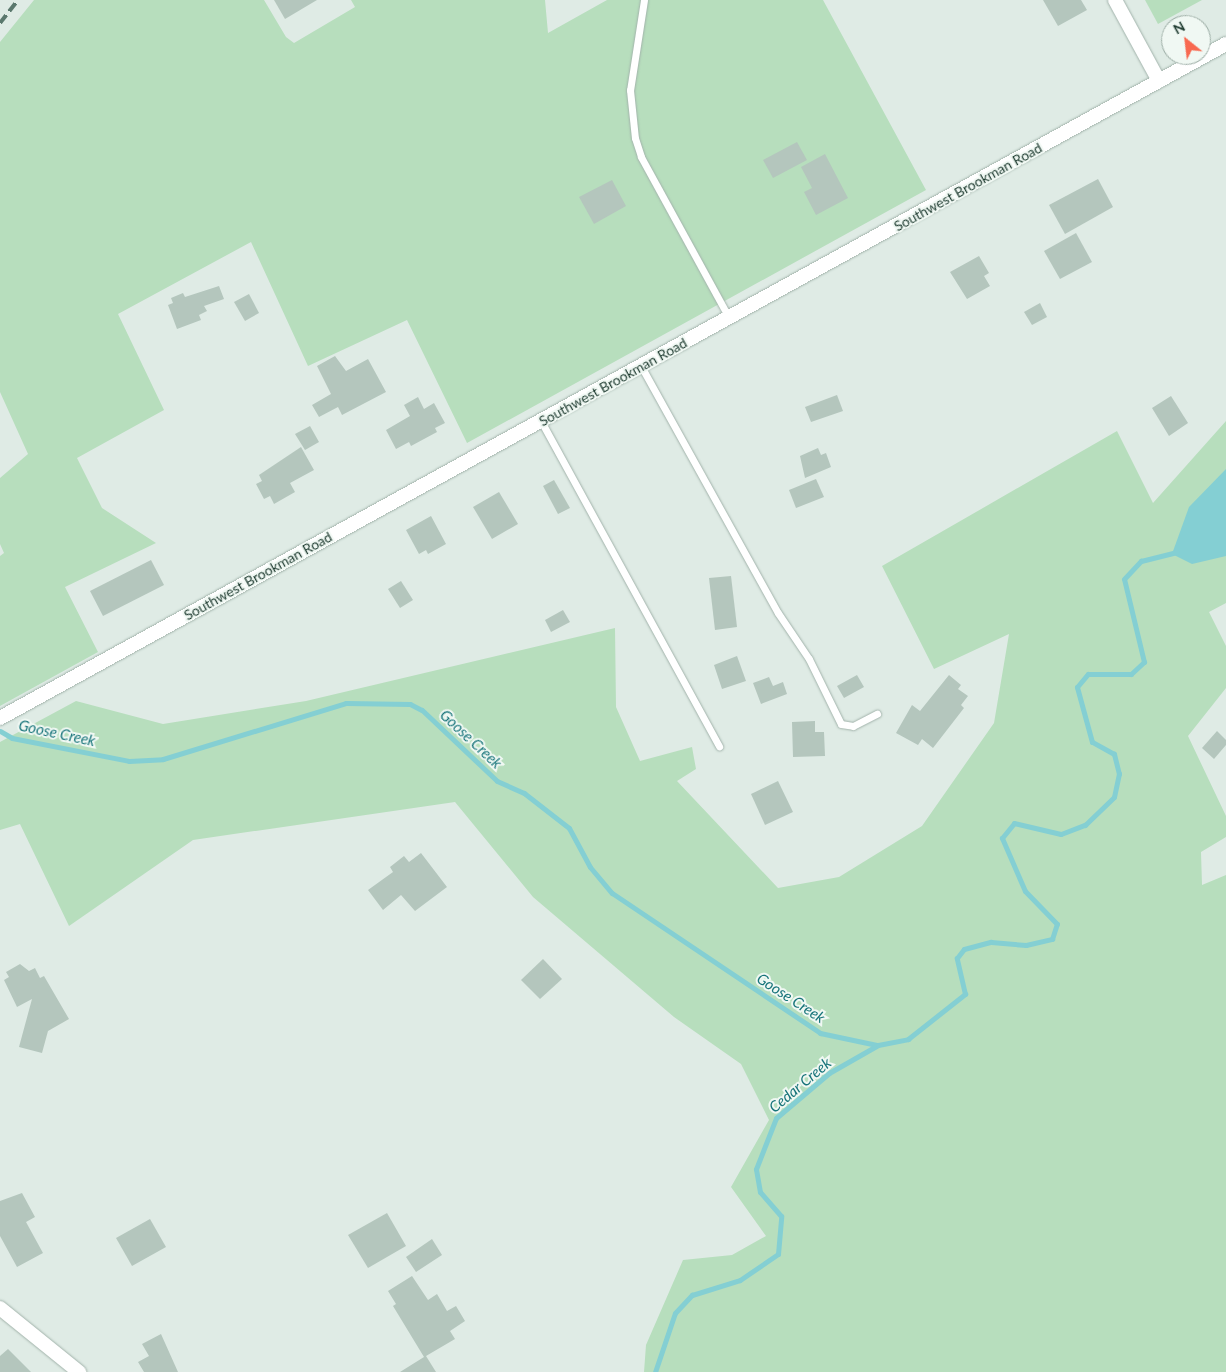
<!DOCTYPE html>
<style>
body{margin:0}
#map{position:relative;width:1226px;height:1372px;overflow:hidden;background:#dfebe5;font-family:Lato,sans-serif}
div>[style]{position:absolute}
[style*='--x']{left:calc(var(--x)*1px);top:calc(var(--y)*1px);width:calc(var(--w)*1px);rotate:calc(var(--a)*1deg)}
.green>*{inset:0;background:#b7debd}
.water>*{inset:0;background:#84cfd3}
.stream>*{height:5px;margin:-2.5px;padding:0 2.5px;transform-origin:2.5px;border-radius:2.5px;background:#84cfd3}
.building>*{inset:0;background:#b4c6bd}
.roads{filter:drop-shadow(0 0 1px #a2b3ab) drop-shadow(0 0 1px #a2b3ab)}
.lane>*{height:7px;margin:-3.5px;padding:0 3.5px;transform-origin:3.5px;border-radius:3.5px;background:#fff}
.street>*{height:14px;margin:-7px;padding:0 7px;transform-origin:7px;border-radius:7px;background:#fff}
.rail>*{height:4px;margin-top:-2px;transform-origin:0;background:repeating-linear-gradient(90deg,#5a786d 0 10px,transparent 0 15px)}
span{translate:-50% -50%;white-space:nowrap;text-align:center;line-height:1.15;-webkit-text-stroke:4px #f0f8f3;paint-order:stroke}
.street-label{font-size:14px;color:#1f3c31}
.water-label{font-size:15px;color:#17747a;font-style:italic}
.north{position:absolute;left:1161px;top:15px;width:50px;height:50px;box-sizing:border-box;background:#f0f8f3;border:1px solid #9cada5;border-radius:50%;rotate:331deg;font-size:14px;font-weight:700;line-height:20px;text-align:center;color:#1f3c31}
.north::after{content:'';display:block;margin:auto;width:18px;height:22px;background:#f86950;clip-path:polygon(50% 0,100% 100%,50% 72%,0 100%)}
</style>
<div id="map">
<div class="green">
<i style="clip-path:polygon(34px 0,264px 0,286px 37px,294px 43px,355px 7px,351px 0,545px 0,548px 33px,607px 0,823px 0,926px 190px,467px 443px,407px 320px,308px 366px,251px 242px,118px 314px,164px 410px,77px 458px,102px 508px,156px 543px,65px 587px,98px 652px,0 706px,0 556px,4px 553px,0 544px,0 478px,28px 454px,0 392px,0 42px)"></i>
<i style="clip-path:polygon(1145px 0,1202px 0,1158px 24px)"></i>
<i style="clip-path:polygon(1226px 421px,1226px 603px,1209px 612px,1226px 646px,1226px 688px,1188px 736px,1226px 816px,1226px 837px,1201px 852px,1202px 885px,1226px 875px,1226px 1372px,644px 1372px,646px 1345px,683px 1260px,732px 1255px,766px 1236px,731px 1187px,769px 1120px,741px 1064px,674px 1017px,533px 897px,455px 802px,193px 840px,69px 926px,20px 824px,0 830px,0 742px,76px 701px,163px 724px,306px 701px,615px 628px,616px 707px,640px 761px,692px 747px,696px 769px,677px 781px,778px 888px,839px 877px,922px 826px,994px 723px,1009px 634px,934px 669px,882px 566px,1117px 431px,1153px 503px)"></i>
</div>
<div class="water">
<i style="clip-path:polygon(1226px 469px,1226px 556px,1192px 564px,1172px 554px,1189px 507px)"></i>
</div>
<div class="stream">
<i style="--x:0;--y:731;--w:14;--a:30"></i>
<i style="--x:12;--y:738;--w:119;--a:11.1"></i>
<i style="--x:129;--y:761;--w:34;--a:-3"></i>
<i style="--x:163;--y:759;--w:191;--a:-17"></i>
<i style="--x:346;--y:703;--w:64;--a:0.9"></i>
<i style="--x:410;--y:704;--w:13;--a:27"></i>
<i style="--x:422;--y:710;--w:103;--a:43.4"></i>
<i style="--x:497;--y:781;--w:30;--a:24"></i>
<i style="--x:524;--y:793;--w:57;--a:37.9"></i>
<i style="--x:569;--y:828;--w:44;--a:61.7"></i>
<i style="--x:590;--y:867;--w:34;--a:50"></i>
<i style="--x:612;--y:893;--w:251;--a:33.9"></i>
<i style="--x:820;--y:1033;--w:58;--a:11.9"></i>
<i style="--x:655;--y:1372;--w:62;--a:-71.3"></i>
<i style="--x:675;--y:1313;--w:25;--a:-47"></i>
<i style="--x:692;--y:1295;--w:50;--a:-17.4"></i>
<i style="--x:740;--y:1280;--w:46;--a:-34.4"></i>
<i style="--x:778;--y:1254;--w:38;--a:-85"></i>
<i style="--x:781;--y:1216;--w:32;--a:-131"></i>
<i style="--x:760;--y:1192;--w:23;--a:-100"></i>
<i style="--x:756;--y:1169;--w:55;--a:-68.6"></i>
<i style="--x:776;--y:1118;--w:70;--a:-40.3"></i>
<i style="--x:829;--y:1073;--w:56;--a:-29.7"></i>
<i style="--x:878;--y:1045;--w:31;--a:-11"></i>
<i style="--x:908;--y:1039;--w:73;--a:-38.3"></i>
<i style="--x:965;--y:994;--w:37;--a:-103"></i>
<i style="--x:957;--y:958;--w:11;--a:-52"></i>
<i style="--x:964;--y:949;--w:28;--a:-15"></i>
<i style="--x:991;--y:942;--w:35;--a:5"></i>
<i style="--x:1026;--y:945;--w:27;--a:-13"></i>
<i style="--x:1052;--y:939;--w:16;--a:-72"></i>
<i style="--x:1057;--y:924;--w:46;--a:-134.1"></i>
<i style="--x:1025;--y:891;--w:58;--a:-113.5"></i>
<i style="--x:1002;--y:838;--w:19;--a:-51"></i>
<i style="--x:1014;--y:823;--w:48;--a:13.2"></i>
<i style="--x:1061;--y:834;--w:26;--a:-21"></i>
<i style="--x:1085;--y:825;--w:40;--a:-44"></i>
<i style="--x:1114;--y:797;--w:24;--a:-78"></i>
<i style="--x:1119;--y:774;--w:21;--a:-104"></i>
<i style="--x:1114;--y:754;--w:25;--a:-151"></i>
<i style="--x:1092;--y:742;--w:57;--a:-105.3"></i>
<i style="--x:1077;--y:687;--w:17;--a:-50"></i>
<i style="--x:1088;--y:674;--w:43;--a:0"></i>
<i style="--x:1131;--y:674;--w:18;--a:-43"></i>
<i style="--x:1144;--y:662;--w:85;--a:-103.5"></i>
<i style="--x:1124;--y:579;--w:25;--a:-47"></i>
<i style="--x:1141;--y:561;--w:37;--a:-14"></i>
</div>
<div class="building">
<i style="clip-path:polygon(274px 0,317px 0,285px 19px)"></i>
<i style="clip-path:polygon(1043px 0,1081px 0,1087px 10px,1058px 26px)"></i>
<i style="clip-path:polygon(797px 142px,807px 160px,773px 178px,763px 160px)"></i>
<i style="clip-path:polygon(825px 154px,848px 198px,816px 215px,804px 192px,812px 188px,801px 167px)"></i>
<i style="clip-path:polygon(1098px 179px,1113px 207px,1065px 234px,1049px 205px)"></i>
<i style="clip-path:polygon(612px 180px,626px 206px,594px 224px,579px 197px)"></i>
<i style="clip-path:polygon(1076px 233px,1092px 262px,1060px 279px,1044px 251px)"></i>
<i style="clip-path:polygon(979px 256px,989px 273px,984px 276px,990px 286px,967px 299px,950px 272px)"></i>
<i style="clip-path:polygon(219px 286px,224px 299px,204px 306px,207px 311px,199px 315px,201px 320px,177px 329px,168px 305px,173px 303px,171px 298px,183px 293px,185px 297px)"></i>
<i style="clip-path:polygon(249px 294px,259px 313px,245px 321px,234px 302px)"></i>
<i style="clip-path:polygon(1040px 303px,1047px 317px,1032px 325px,1024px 312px)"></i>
<i style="clip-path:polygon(335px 356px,346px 371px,368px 359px,386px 392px,342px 415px,338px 407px,319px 417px,312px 405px,331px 394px,317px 366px)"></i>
<i style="clip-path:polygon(837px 395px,843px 411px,811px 422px,805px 407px)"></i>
<i style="clip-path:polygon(1171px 396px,1188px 423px,1169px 436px,1152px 408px)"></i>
<i style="clip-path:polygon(418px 397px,424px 409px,434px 403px,445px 423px,435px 428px,437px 432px,411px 446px,409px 442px,396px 449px,386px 430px,410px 416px,404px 405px)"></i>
<i style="clip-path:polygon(310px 426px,319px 442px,305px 450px,295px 434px)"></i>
<i style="clip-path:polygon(301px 447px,314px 470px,290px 483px,295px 492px,274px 504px,270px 496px,264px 499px,256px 484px,262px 481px,259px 475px)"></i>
<i style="clip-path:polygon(818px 448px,821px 455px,826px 453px,831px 467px,805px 478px,800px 456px)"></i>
<i style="clip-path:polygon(816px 479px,824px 497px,796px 508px,789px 490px)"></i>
<i style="clip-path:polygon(554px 480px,570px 508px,558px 514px,543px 486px)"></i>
<i style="clip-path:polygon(499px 492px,518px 524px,492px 539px,473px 507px)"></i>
<i style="clip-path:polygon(431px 516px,446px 544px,428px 554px,426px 550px,419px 554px,406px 530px)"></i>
<i style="clip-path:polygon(151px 560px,164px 585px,103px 616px,90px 591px)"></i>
<i style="clip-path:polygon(731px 576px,737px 627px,715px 630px,709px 578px)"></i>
<i style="clip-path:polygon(401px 581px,413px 600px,400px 608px,388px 589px)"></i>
<i style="clip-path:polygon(563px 610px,570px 622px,551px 632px,545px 620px)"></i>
<i style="clip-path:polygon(737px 656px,746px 681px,722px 689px,714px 665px)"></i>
<i style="clip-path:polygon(857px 675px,864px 687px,844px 698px,837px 686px)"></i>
<i style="clip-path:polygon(949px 675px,961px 685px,958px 689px,968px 696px,961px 705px,964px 708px,933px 748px,922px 739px,918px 745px,896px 733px,912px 705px,920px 711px)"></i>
<i style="clip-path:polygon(769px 677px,773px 686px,783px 682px,787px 694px,761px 704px,753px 683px)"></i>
<i style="clip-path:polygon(815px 721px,815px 732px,824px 732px,825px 756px,793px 757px,792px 722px)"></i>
<i style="clip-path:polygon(1217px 731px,1226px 740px,1226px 745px,1214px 759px,1202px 748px)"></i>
<i style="clip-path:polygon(778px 781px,793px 812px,765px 825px,751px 794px)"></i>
<i style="clip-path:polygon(421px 853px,447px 887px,415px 911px,401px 895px,383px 910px,368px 890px,393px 872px,390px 867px,404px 856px,409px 862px)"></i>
<i style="clip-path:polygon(543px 959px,562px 979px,540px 999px,521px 980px)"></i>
<i style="clip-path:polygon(20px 964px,29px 971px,35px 968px,40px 978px,44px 976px,69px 1019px,48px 1031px,42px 1053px,19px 1047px,32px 999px,17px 1007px,4px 980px,9px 977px,6px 972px)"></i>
<i style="clip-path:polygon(22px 1193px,35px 1217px,26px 1222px,43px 1253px,17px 1267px,0 1236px,0 1201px)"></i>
<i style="clip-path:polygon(387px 1213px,406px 1246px,368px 1268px,348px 1235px)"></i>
<i style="clip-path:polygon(150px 1219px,166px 1247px,132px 1266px,116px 1238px)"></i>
<i style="clip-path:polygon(432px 1239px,442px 1255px,416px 1272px,406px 1257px)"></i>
<i style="clip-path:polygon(412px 1276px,428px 1300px,437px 1294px,447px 1311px,456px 1306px,465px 1321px,450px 1331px,455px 1339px,426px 1356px,436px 1372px,400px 1372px,424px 1357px,393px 1306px,396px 1304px,388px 1291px)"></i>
<i style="clip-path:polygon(161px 1334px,178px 1372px,144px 1372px,138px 1362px,149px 1356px,142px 1344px)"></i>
<i style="clip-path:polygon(8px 1349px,31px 1372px,0 1372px,0 1356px)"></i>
</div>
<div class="roads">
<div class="lane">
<i style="--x:644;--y:0;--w:91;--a:98.8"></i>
<i style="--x:630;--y:90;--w:48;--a:84.1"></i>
<i style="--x:635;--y:138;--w:20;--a:72"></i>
<i style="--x:641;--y:157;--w:183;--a:61.3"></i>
<i style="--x:641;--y:366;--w:282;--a:61"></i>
<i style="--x:778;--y:613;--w:55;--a:56"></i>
<i style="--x:809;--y:659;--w:72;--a:63.8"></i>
<i style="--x:841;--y:724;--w:12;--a:9"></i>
<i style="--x:853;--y:726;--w:27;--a:-27"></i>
<i style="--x:541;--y:421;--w:371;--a:61.3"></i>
</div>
<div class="street">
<i style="--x:1115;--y:0;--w:92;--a:61.5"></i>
<i style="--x:0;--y:718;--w:1399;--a:-28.8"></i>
<i style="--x:0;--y:1308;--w:102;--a:39"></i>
</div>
</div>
<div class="rail">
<i style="--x:0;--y:23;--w:29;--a:-52"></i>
</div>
<div class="street-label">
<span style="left:968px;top:187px;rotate:-29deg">Southwest Brookman Road</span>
<span style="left:613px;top:382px;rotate:-29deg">Southwest Brookman Road</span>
<span style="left:258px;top:576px;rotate:-29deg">Southwest Brookman Road</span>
</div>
<div class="water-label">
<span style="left:57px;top:733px;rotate:12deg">Goose Creek</span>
<span style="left:471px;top:739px;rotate:43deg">Goose Creek</span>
<span style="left:791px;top:998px;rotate:33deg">Goose Creek</span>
<span style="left:800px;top:1085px;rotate:-40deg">Cedar Creek</span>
</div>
<div class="north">N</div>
</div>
